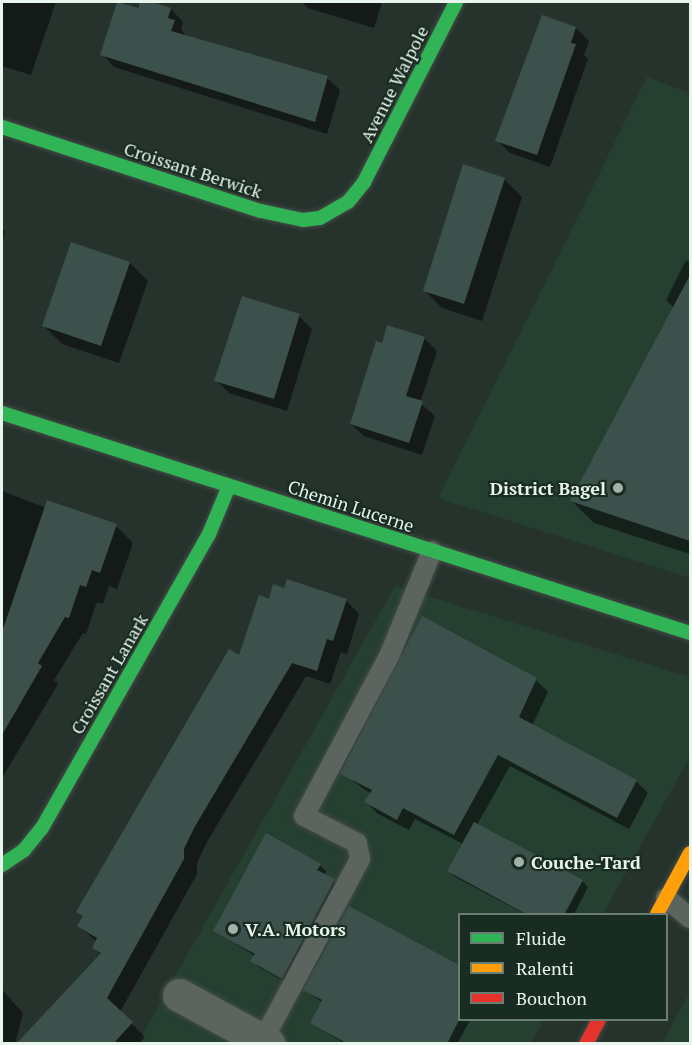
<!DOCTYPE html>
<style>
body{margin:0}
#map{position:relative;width:692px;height:1045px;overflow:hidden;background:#26322c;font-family:"PT Serif",serif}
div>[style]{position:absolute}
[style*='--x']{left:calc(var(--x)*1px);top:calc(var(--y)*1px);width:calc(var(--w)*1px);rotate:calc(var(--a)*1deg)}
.built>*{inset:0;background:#253f31}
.shadow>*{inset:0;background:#0007}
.building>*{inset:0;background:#3d514c}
.roads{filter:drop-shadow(0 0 2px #434d47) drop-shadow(0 0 2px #434d47)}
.lane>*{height:20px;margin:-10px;padding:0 10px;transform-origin:10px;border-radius:10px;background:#5c645f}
.street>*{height:33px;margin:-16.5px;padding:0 16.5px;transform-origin:16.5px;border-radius:16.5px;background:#5c645f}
.fast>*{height:14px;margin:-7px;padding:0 7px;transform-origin:7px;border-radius:7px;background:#30b455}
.slow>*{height:14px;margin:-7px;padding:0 7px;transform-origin:7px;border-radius:7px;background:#ff9f0a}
.jam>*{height:14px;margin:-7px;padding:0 7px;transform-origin:7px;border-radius:7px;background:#e5322d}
.dots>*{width:16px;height:16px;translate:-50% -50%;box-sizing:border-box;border:3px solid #182c21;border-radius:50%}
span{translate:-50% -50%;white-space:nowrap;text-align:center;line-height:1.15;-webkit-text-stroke:4.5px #182c21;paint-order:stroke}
.street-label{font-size:18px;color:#e8f5ed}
.poi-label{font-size:18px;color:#e8f5ed;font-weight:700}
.right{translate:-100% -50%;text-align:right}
.left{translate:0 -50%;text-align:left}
.frame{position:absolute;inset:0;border:3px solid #e8f5ed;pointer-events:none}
.legend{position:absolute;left:458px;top:913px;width:210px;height:108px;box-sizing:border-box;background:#182c21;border:2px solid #6b7c73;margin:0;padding:8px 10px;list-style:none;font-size:18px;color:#e8f5ed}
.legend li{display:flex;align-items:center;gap:12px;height:30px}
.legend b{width:30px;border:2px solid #6b7c73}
</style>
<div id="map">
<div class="built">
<i style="clip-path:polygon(647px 77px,690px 93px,690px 578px,438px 498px)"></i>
<i style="clip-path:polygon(395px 586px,690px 677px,690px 757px,603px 914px,460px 914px,460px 1020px,544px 1020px,531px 1043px,137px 1044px)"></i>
<i style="clip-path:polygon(690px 992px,690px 1043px,662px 1043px)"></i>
</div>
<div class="shadow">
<i style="clip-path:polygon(2px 2px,56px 2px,31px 75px,2px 66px)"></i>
<i style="clip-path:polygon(141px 2px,171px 9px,183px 22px,181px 29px,186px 36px,327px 78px,340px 90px,327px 134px,114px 67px,102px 54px)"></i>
<i style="clip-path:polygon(302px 2px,382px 2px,374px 28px,308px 8px)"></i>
<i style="clip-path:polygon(543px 17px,576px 28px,589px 41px,584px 55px,588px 59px,550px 167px,510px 153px,497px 140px)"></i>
<i style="clip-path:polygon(504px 179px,522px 197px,482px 321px,442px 308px,424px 290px)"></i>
<i style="clip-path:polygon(2px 228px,5px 232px,2px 244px)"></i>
<i style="clip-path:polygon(686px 260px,690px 262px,690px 554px,594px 523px,572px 501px,674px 308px,666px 300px)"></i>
<i style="clip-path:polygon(130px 263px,148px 281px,119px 363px,62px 344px,44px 326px)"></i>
<i style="clip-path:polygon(299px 316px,312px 329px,287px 411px,229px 393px,216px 380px)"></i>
<i style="clip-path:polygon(424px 338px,437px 351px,420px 403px,435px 416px,422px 455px,364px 436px,351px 424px,383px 345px)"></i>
<i style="clip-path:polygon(2px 491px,46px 508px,116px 526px,133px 543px,117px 589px,109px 586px,103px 604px,97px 602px,86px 634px,83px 633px,54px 680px,58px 684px,2px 778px)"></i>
<i style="clip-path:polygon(346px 600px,359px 614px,347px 654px,341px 652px,330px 684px,306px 676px,207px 842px,197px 863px,197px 874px,120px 1012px,145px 1037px,139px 1044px,42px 1044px,101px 955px,94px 947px,97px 942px,79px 926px,84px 917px,78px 912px,240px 657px,270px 601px)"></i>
<i style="clip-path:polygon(536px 680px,548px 692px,532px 726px,636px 781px,648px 793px,629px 829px,510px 766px,477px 825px,582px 881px,588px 887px,574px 914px,525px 914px,455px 877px,449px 871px,463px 844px,415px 819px,409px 830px,378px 814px,366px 802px,371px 794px,342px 773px)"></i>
<i style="clip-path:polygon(320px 865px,326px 871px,324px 875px,341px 887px,289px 984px,259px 967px,252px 961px,255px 956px,215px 931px)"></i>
<i style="clip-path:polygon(349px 908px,460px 967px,460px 1020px,470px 1020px,457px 1044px,345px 1044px,311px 1022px,322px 1002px,305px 990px)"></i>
<i style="clip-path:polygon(2px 990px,23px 1013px,15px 1044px,2px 1044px)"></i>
</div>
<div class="building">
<i style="clip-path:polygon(117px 2px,138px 8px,140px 2px,152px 2px,171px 8px,168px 18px,175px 20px,171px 31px,328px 76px,315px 122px,100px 55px)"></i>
<i style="clip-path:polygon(542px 15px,576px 27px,571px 43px,576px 44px,537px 155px,495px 141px)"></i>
<i style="clip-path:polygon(463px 164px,505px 178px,464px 304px,423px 291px)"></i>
<i style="clip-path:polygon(71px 242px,130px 262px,101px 346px,42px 326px)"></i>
<i style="clip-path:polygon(690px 275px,690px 541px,570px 501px)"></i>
<i style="clip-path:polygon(242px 296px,300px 314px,274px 399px,214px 381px)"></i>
<i style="clip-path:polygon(387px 325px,425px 337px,406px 396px,423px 401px,409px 443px,350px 424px,376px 341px,382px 343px)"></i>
<i style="clip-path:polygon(47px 500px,117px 524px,100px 573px,92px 570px,86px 587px,80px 585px,69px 618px,65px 617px,38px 663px,42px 666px,2px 735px,2px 632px)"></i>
<i style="clip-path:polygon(287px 579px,347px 599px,333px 641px,327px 639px,317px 671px,292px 663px,194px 828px,184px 849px,184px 859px,107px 998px,133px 1022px,113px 1044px,16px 1044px,101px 953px,92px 948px,97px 938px,77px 926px,83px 916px,76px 912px,229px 649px,239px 655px,259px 595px,269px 599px,273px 584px,284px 588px)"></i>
<i style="clip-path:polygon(422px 616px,537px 678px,519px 717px,637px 780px,617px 818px,498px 755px,454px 835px,403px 808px,397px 820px,364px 802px,372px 790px,340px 774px)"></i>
<i style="clip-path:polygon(474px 822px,583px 880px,564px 915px,528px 915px,447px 871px)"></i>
<i style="clip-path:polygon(266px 833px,321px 864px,317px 870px,335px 879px,282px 979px,250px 961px,255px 954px,213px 931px)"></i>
<i style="clip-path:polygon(349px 906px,459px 965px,459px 1020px,447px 1044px,348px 1044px,310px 1023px,322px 1000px,303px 990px)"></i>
</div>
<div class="roads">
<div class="lane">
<i style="--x:666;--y:898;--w:31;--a:40"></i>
<i style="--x:263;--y:1040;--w:205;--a:-61.8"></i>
<i style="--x:360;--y:859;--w:16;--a:-101"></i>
<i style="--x:357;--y:843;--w:59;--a:-153"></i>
<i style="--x:304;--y:816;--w:183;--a:-62"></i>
<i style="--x:390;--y:654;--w:111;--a:-67.8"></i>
</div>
<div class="street">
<i style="--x:179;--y:995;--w:102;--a:28.6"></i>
</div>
<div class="fast">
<i style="--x:2;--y:127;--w:272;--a:18"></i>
<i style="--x:261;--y:211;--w:43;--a:12.1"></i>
<i style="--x:303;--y:220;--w:17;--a:-7"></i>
<i style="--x:320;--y:218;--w:32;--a:-30"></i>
<i style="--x:348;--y:202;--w:26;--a:-51"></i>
<i style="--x:364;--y:182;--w:202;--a:-62.9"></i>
<i style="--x:2;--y:413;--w:722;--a:17.73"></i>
<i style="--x:2;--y:865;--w:27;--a:-34"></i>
<i style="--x:24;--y:850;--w:28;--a:-51"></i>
<i style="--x:42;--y:828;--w:338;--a:-60.4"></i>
<i style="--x:209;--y:534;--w:52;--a:-67.4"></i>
</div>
<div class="slow">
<i style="--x:657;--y:914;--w:69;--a:-61.6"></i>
</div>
<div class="jam">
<i style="--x:586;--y:1044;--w:27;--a:-62"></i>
</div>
</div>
<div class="dots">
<i style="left:618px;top:488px;background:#a4b1a9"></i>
<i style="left:519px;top:862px;background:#a4b1a9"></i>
<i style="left:233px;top:929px;background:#a4b1a9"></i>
</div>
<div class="street-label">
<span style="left:394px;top:84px;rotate:-63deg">Avenue Walpole</span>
<span style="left:193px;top:170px;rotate:18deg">Croissant Berwick</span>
<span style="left:351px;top:506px;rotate:18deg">Chemin Lucerne</span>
<span style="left:109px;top:674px;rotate:-60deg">Croissant Lanark</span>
</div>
<div class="poi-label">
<span class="right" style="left:606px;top:488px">District Bagel</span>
<span class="left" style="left:531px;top:862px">Couche-Tard</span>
<span class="left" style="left:245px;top:929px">V.A. Motors</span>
</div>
<div class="frame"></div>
<ul class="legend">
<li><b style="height:8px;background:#30b455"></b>Fluide</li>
<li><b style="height:8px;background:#ff9f0a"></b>Ralenti</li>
<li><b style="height:8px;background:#e5322d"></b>Bouchon</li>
</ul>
</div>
